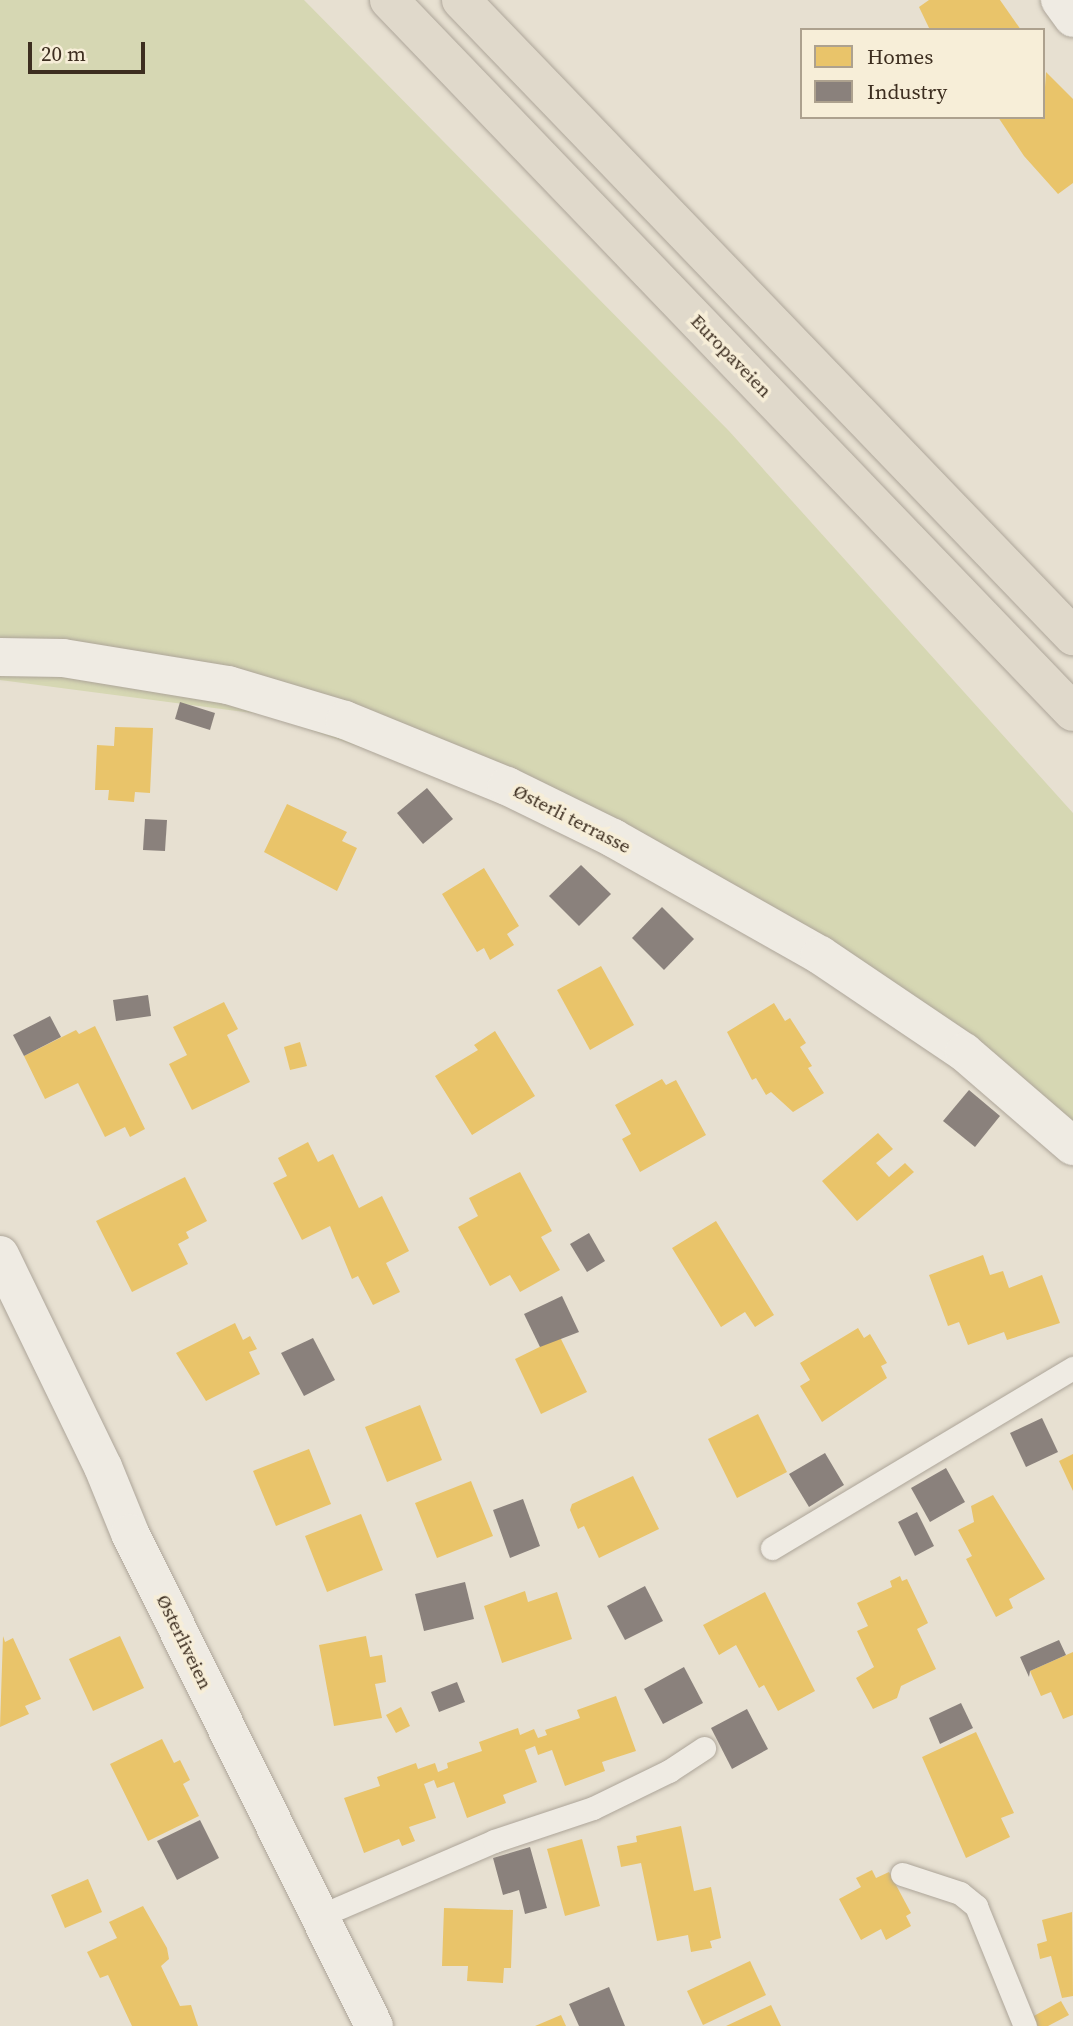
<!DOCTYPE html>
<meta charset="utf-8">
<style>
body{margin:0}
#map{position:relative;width:1073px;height:2026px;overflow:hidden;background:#e7e0d1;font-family:"Source Serif 4",serif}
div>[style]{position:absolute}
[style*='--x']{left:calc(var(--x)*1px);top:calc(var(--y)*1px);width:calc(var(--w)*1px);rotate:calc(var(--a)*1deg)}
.green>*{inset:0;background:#d6d7b3}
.homes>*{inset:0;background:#e9c46a}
.industry>*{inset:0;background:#8a817c}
.roads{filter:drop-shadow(0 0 2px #ada599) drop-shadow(0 0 2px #ada599)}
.service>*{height:23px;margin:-11.5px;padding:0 11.5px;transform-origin:11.5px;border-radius:11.5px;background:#efebe3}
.minor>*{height:38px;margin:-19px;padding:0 19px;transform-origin:19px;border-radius:19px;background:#efebe3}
.trunk>*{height:38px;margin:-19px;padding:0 19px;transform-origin:19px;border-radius:19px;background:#e0d9cb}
span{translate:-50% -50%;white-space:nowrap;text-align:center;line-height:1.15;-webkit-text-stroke:7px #f7eed8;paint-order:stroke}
.street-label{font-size:19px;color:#3d2e20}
.legend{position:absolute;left:800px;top:28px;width:245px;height:91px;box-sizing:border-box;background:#f7eed8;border:2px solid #ada18e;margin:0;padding:9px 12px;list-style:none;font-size:21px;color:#3d2e20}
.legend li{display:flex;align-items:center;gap:14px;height:35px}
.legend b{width:35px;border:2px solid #ada18e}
.scale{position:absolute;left:28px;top:42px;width:117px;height:32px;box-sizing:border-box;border:4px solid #3d2e20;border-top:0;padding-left:9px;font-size:21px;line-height:24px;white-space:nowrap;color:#3d2e20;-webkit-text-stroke:5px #f7eed8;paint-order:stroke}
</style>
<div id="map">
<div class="green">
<i style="clip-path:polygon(0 0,304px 0,729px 431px,1073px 813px,1073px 1149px,971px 1063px,530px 806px,267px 715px,0 680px)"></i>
</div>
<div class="homes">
<i style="clip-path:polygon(929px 0,1000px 0,1021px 30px,930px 30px,919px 7px)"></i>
<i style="clip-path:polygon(1046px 72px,1073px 99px,1073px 183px,1058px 194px,1024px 156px,998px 117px,1043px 117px)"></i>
<i style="clip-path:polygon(115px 727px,153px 728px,150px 793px,135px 792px,134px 802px,108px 800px,109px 790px,95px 790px,97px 745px,114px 746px)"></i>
<i style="clip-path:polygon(287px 804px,347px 832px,342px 841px,357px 848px,337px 891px,264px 852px)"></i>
<i style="clip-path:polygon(484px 868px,519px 926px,507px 934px,514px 945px,490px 960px,484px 948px,477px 952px,442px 894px)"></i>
<i style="clip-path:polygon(601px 966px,634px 1025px,590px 1050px,557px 990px)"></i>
<i style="clip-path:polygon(224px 1002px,238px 1029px,227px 1035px,250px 1082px,192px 1110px,169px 1064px,187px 1055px,173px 1027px)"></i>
<i style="clip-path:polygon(774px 1003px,785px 1021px,790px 1018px,806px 1043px,800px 1047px,812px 1066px,808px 1068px,824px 1093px,793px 1112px,771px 1092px,766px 1095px,756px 1078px,752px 1080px,727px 1032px)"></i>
<i style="clip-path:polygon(95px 1026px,145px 1129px,130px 1137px,125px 1127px,105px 1137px,78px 1083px,45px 1099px,24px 1056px,76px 1030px,79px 1034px)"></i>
<i style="clip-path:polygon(495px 1031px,535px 1096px,472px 1135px,435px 1076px,478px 1050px,474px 1045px)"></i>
<i style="clip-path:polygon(300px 1042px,307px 1066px,290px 1070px,284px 1047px)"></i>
<i style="clip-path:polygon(662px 1079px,666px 1085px,676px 1080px,706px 1135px,640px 1172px,622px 1139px,631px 1134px,615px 1105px)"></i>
<i style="clip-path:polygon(878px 1133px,893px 1149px,876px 1163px,889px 1177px,905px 1163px,914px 1172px,857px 1221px,822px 1181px)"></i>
<i style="clip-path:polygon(308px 1142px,318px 1162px,333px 1154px,359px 1208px,382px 1196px,409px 1251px,386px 1263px,400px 1292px,373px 1305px,358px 1276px,352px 1279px,330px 1226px,302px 1240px,273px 1183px,287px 1176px,278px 1158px)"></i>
<i style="clip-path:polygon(520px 1172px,552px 1231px,541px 1237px,560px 1270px,520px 1292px,510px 1275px,490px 1286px,458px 1227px,478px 1216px,469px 1198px)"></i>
<i style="clip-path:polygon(185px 1177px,207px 1221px,186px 1232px,189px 1238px,178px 1244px,188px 1264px,132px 1292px,96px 1221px)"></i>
<i style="clip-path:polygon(716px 1221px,774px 1315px,755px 1327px,745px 1312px,721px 1327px,672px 1248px)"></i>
<i style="clip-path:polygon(983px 1255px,990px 1275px,1003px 1271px,1009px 1288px,1042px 1275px,1060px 1323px,1007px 1340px,1004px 1332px,968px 1345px,959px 1322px,948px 1326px,929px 1275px)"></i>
<i style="clip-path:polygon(235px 1323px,243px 1340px,250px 1336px,257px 1349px,249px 1352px,260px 1374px,206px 1401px,176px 1353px)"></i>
<i style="clip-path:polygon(858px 1328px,864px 1338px,870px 1334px,887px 1363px,881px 1366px,887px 1378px,822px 1422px,800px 1386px,810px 1380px,800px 1363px)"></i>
<i style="clip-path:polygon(560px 1337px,587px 1392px,541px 1414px,515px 1359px)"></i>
<i style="clip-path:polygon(420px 1405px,442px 1460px,387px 1482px,365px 1427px)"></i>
<i style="clip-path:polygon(758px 1414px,787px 1472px,737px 1498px,708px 1439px)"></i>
<i style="clip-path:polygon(309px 1449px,331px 1504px,276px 1526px,253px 1471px)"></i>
<i style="clip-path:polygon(1073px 1454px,1073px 1491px,1059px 1461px)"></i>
<i style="clip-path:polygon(633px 1476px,659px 1529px,599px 1558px,584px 1526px,578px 1529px,570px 1510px,572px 1504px)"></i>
<i style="clip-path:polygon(471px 1481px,493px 1536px,437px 1558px,415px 1503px)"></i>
<i style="clip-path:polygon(993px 1495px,1045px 1579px,1009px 1599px,1013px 1608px,996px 1617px,966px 1559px,972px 1556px,958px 1530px,974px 1522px,971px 1506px)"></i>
<i style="clip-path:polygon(361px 1514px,383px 1570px,327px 1592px,305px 1536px)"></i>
<i style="clip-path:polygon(900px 1576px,902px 1581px,907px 1579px,928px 1623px,917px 1629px,936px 1669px,901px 1686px,897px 1698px,873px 1709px,856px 1678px,874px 1667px,857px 1631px,868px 1626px,857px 1603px,892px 1587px,890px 1581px)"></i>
<i style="clip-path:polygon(525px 1591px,528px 1602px,557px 1592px,572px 1639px,502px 1663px,484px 1606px)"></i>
<i style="clip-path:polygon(765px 1592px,815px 1691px,778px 1711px,764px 1685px,759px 1688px,736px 1645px,719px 1655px,703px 1625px)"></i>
<i style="clip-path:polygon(3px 1636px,5px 1642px,13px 1638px,41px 1699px,25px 1706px,29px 1714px,0 1727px)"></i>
<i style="clip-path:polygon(120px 1636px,144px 1688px,93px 1711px,69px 1659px)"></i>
<i style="clip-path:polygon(366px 1636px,370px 1657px,382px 1655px,386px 1682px,375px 1684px,382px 1718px,334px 1726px,319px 1645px)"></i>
<i style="clip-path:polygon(1073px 1652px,1073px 1715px,1063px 1719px,1051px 1692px,1041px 1696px,1030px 1671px)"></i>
<i style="clip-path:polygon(616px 1696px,636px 1751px,602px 1762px,605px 1771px,565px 1786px,552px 1750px,538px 1755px,535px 1746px,525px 1750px,537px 1782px,503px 1795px,506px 1803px,467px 1818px,454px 1782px,437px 1788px,434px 1780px,424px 1784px,436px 1818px,409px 1827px,415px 1841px,402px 1846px,399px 1839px,364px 1853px,344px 1798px,380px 1786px,377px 1777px,416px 1763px,418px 1769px,435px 1763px,438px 1772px,448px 1768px,447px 1763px,482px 1751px,479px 1742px,518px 1728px,520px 1735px,534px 1729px,538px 1738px,547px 1735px,545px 1730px,580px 1718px,577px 1710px)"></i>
<i style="clip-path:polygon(401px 1707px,410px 1726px,396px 1733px,386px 1715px)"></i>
<i style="clip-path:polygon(976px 1732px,1014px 1813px,1001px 1818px,1010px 1837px,966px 1858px,922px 1757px)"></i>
<i style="clip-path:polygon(162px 1739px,174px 1763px,180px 1760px,190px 1780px,183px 1784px,199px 1816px,148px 1841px,110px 1764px)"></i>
<i style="clip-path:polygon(681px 1826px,694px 1891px,711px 1887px,721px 1938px,710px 1941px,712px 1948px,691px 1952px,688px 1935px,657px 1941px,641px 1863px,621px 1867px,617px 1846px,637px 1842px,636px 1836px)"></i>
<i style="clip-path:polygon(582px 1839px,600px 1906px,565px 1916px,547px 1849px)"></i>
<i style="clip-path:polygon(872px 1870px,876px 1878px,889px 1872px,911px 1913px,906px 1916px,911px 1926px,886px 1940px,881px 1929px,861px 1940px,839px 1899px,861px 1887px,856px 1878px)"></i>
<i style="clip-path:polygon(88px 1879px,102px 1912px,65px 1928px,51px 1895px)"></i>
<i style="clip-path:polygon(143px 1906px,167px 1948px,169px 1959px,161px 1966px,180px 2006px,191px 2005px,198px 2026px,132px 2026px,108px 1975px,100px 1978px,87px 1952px,117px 1938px,109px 1922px)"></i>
<i style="clip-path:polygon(444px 1908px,513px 1910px,511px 1968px,504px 1968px,503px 1983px,467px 1981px,468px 1966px,442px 1966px)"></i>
<i style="clip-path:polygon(1072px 1912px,1073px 1996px,1062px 1998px,1051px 1956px,1040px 1959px,1037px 1944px,1047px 1941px,1042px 1920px)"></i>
<i style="clip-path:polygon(750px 1961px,766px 1995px,703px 2025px,687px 1991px)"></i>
<i style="clip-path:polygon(1061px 2001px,1069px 2015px,1048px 2026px,1038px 2026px,1032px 2017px)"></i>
<i style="clip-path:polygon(771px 2005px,781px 2026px,726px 2026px)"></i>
<i style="clip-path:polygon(561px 2015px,566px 2026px,535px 2026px)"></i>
</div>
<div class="industry">
<i style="clip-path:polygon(180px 702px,215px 713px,210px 730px,175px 719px)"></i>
<i style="clip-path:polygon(427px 788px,453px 819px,423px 844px,397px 813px)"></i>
<i style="clip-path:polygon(145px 819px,167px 820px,165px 851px,143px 850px)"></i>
<i style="clip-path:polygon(581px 865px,611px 894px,579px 926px,549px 896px)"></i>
<i style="clip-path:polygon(662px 907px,694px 939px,664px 970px,632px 938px)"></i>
<i style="clip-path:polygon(148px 995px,151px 1016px,116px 1021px,113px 1000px)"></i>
<i style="clip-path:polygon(50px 1016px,61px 1037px,24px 1056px,13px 1035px)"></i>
<i style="clip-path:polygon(969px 1090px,1000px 1116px,975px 1147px,943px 1121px)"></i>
<i style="clip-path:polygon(589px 1233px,605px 1261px,587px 1272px,570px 1244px)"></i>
<i style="clip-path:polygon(562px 1296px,579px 1332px,540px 1347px,524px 1314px)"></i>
<i style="clip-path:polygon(313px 1338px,335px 1380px,304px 1396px,281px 1353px)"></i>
<i style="clip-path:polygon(1042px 1418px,1058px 1452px,1026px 1467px,1010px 1433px)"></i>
<i style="clip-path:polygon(825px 1453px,844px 1485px,809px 1507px,789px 1474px)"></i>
<i style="clip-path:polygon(946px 1468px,965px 1502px,930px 1522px,911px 1488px)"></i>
<i style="clip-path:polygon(523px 1499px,540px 1546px,510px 1558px,493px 1510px)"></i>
<i style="clip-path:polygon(917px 1512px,934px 1546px,915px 1556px,898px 1522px)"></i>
<i style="clip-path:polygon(465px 1582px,474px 1619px,424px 1631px,415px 1594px)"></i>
<i style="clip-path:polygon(645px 1586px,663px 1621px,625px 1640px,607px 1606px)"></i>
<i style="clip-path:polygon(1059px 1640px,1066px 1655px,1030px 1671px,1029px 1677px,1020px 1657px)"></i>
<i style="clip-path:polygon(684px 1667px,703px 1703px,663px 1724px,644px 1689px)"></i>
<i style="clip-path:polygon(457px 1682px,465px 1702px,439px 1712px,431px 1692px)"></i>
<i style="clip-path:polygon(961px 1703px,973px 1728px,940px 1744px,929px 1718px)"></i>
<i style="clip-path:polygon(747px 1709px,768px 1749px,732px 1769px,711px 1728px)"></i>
<i style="clip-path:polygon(200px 1820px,219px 1858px,177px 1880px,157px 1841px)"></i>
<i style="clip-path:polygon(530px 1847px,547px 1908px,525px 1914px,519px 1890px,503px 1895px,493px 1858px)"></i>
<i style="clip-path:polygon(609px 1987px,625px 2026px,579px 2026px,569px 2004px)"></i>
</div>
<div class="roads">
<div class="service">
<i style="--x:772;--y:1548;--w:351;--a:-30.9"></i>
<i style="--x:902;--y:1874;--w:61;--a:18.1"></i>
<i style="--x:960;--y:1893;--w:21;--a:39"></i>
<i style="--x:976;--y:1906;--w:130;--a:67.8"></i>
<i style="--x:320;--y:1916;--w:189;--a:-23.3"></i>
<i style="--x:494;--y:1841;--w:104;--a:-18.4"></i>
<i style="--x:593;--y:1808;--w:85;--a:-26"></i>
<i style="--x:669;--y:1771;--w:42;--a:-33.3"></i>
</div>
<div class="minor">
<i style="--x:1060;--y:0;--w:22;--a:54"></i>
<i style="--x:0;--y:657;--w:63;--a:0.9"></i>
<i style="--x:63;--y:658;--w:167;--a:9.3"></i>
<i style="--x:228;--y:685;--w:122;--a:16.7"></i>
<i style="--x:345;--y:720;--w:175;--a:22.2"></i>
<i style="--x:507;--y:786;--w:118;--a:26.1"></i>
<i style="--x:613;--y:838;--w:238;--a:29.5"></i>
<i style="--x:820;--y:955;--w:174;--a:34"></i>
<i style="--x:964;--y:1052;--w:144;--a:40.8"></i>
<i style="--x:0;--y:1255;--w:236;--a:64.1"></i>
<i style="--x:103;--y:1467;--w:71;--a:67.8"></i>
<i style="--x:130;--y:1533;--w:550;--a:63.67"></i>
</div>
<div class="trunk">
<i style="--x:389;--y:0;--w:987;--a:46.15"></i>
<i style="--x:461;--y:0;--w:883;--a:46.1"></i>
</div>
</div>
<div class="street-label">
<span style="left:731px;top:356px;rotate:46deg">Europaveien</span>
<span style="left:572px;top:819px;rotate:27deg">Østerli terrasse</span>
<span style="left:184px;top:1642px;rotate:64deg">Østerliveien</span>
</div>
<ul class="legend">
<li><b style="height:19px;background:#e9c46a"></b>Homes</li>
<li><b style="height:19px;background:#8a817c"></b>Industry</li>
</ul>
<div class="scale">20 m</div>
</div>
